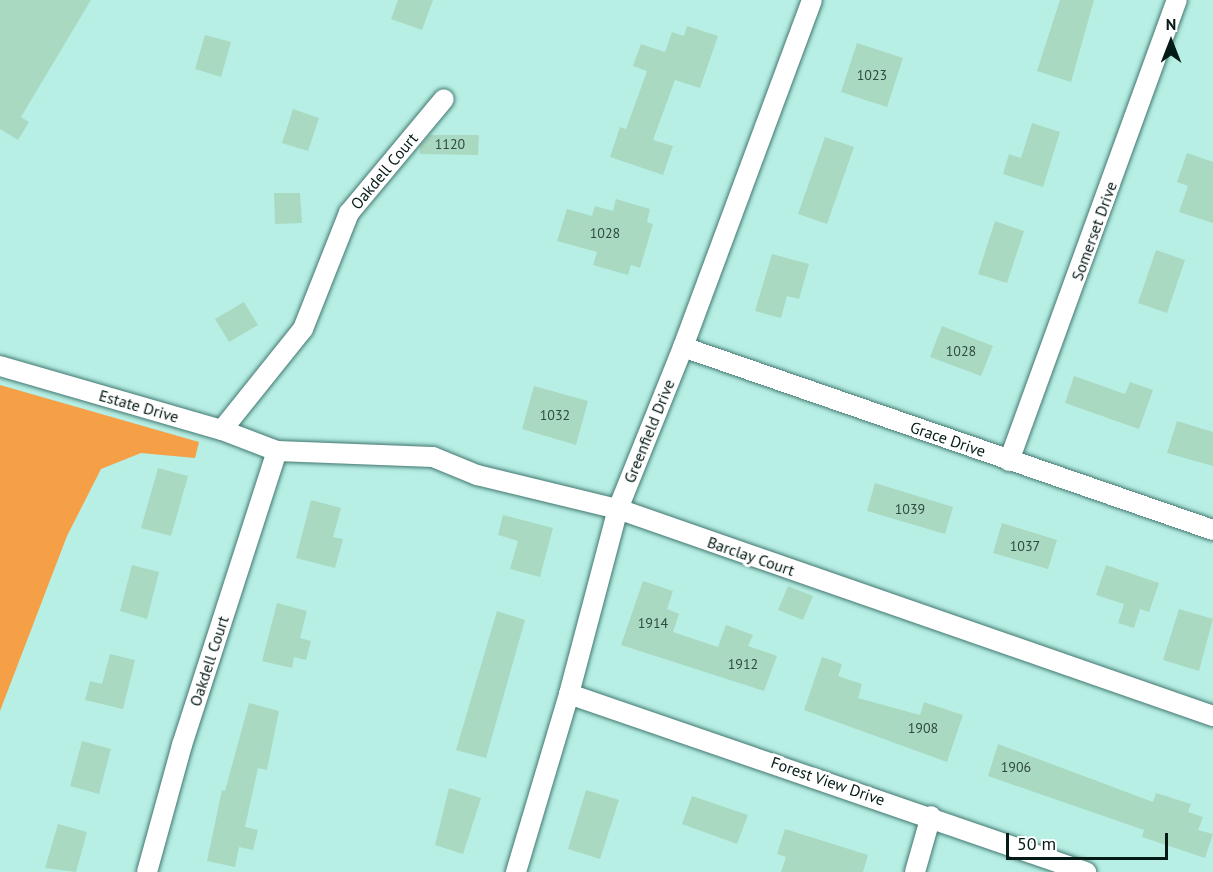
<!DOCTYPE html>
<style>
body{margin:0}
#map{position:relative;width:1213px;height:872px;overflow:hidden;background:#b7efe5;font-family:"PT Sans",sans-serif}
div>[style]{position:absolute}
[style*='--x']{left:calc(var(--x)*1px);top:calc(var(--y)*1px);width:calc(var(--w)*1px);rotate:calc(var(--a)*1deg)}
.green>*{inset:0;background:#f59f47}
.building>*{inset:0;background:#aad9c1}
.roads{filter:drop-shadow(0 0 2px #42776f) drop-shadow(0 0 2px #42776f)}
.minor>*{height:20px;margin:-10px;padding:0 10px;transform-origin:10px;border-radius:10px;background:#fff}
span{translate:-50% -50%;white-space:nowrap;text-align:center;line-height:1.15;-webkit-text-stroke:6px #fff;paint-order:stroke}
.number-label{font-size:14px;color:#2e4a41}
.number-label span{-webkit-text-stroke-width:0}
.street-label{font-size:16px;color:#041a16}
.north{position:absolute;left:1141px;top:12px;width:60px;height:60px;-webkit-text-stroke:4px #fff;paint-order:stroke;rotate:0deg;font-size:16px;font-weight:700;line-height:24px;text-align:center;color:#041a16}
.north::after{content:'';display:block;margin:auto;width:21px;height:27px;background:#041a16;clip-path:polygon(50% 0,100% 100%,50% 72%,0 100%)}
.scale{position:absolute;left:1006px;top:833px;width:162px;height:27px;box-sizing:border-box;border:3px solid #041a16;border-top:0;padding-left:8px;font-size:18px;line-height:21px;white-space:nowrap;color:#041a16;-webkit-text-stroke:4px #fff;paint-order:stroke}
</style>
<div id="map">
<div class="green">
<i style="clip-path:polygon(0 385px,199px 442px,195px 458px,141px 453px,101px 469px,67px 536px,0 711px)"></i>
</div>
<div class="building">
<i style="clip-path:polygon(0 0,91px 0,21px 117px,29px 122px,18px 140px,0 129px)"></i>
<i style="clip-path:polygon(398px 0,433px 0,422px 30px,391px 19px)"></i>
<i style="clip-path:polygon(1060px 0,1094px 0,1071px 82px,1037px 71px)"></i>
<i style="clip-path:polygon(687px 26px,718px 36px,700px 88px,675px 80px,653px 140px,673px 146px,663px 175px,610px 157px,620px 127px,626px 129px,647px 71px,633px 66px,641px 44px,665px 52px,672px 32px,684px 36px)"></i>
<i style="clip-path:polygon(205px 35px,231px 42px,221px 77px,195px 69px)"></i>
<i style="clip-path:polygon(857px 43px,903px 58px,887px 107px,841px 92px)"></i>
<i style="clip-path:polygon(293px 109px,319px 118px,308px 151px,282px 143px)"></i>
<i style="clip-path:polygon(1032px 123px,1060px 132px,1043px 187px,1003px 174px,1009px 154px,1021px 158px)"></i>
<i style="clip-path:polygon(430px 135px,479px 135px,478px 155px,420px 154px,420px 146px)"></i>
<i style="clip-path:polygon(825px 137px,854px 147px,827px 224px,798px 214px)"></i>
<i style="clip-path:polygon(1187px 153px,1213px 162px,1213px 223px,1179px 212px,1188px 186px,1177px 182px)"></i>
<i style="clip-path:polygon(274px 193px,300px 193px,302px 223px,275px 224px)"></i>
<i style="clip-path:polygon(616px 199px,650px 209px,647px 222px,653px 224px,640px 268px,631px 265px,628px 275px,593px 265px,597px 252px,557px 241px,567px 209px,592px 216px,595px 206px,613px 211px)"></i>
<i style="clip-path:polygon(995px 221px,1024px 231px,1007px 283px,978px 274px)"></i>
<i style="clip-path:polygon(1156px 250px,1185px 260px,1167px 313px,1138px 303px)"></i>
<i style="clip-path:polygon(772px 254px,809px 264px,799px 299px,787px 296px,781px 318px,755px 311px)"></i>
<i style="clip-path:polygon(244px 302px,258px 325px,229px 342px,215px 319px)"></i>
<i style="clip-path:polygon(942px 326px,993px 346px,981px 376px,930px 357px)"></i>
<i style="clip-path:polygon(1074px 376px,1125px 394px,1130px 382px,1153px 390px,1139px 429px,1065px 403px)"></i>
<i style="clip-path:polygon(534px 386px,588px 401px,576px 445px,522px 429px)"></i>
<i style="clip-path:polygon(1177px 421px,1213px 432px,1213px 466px,1167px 453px)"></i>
<i style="clip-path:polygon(158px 468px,188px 476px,171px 536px,141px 528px)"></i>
<i style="clip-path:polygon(875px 483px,953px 507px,945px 534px,867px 511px)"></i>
<i style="clip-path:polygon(311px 500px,341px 508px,333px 537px,343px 539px,335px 568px,296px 558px)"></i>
<i style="clip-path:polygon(503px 515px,553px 528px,540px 577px,510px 569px,518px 541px,498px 535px)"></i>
<i style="clip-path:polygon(1002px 523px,1057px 540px,1048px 569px,993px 553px)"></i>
<i style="clip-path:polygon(132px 565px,159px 572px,147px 619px,120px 611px)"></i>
<i style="clip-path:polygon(1106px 565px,1159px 583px,1149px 612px,1140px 609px,1134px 628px,1118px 623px,1124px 604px,1096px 595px)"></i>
<i style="clip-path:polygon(643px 581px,673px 591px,667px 609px,679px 614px,673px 632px,718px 647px,726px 625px,753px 635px,748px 646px,777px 656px,764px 691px,621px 645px)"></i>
<i style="clip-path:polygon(788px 586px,813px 596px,803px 620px,778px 610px)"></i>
<i style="clip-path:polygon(277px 603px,307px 611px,300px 638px,311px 641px,306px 660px,294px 657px,292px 668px,262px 661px)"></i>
<i style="clip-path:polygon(1179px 609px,1213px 619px,1199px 671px,1163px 660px)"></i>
<i style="clip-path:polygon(497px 611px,525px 620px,486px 758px,456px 750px)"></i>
<i style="clip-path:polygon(110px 654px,135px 660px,123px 709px,85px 700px,90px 681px,102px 684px)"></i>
<i style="clip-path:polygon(822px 657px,842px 664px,838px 676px,862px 684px,858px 698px,920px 715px,924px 702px,963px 715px,947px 762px,804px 710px)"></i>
<i style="clip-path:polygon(249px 703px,279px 711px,267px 770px,258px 768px,245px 827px,258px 830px,253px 850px,239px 847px,235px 867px,207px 861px,222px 790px,225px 791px)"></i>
<i style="clip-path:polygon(82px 741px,111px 749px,99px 794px,70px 786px)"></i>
<i style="clip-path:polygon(998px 744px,1153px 802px,1156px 793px,1191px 804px,1188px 812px,1203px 817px,1198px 830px,1213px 834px,1205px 858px,1142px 837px,1144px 830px,988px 776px)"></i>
<i style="clip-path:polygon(449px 788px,481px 798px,463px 854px,435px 845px)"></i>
<i style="clip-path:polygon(586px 790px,619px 800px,600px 859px,568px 849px)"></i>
<i style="clip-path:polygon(692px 796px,748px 815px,737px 844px,682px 824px)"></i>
<i style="clip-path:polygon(58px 824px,87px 832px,76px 872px,45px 868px)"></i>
<i style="clip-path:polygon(785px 829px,868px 855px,863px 872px,781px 872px,786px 857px,777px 854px)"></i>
</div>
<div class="roads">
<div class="minor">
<i style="--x:683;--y:347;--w:561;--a:19.05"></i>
<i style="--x:0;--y:366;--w:231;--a:16.1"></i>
<i style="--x:222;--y:430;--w:59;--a:20.9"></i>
<i style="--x:277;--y:451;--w:156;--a:2.2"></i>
<i style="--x:433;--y:457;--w:48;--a:22.2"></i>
<i style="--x:477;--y:475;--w:145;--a:13.6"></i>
<i style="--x:618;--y:509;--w:630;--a:19.18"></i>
<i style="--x:222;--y:430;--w:129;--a:-51.3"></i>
<i style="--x:303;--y:329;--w:125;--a:-68.4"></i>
<i style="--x:349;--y:213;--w:148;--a:-50.2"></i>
<i style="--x:1009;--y:461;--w:491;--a:-70"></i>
<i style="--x:569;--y:694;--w:547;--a:19"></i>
<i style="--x:147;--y:872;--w:132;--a:-74.6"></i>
<i style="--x:182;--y:745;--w:309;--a:-72.1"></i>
<i style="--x:516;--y:872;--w:186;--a:-73.4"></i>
<i style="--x:569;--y:694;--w:191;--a:-75.2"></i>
<i style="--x:618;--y:509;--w:175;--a:-68.1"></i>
<i style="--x:683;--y:347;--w:370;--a:-69.6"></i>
<i style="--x:915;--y:872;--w:58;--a:-74.1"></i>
</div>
</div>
<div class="number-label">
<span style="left:872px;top:75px">1023</span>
<span style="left:450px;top:144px">1120</span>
<span style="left:605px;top:233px">1028</span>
<span style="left:961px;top:351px">1028</span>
<span style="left:555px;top:415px">1032</span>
<span style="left:910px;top:509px">1039</span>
<span style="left:1025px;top:546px">1037</span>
<span style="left:653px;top:623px">1914</span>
<span style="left:743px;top:664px">1912</span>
<span style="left:923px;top:728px">1908</span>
<span style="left:1016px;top:767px">1906</span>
</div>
<div class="street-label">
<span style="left:384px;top:171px;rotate:-50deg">Oakdell Court</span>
<span style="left:1094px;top:231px;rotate:-70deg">Somerset Drive</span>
<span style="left:139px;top:406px;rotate:16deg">Estate Drive</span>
<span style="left:649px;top:431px;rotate:-68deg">Greenfield Drive</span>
<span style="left:948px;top:439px;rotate:19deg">Grace Drive</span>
<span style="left:751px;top:556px;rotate:19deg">Barclay Court</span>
<span style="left:209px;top:661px;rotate:-72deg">Oakdell Court</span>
<span style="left:828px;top:781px;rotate:19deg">Forest View Drive</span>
</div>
<div class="north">N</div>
<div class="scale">50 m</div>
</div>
